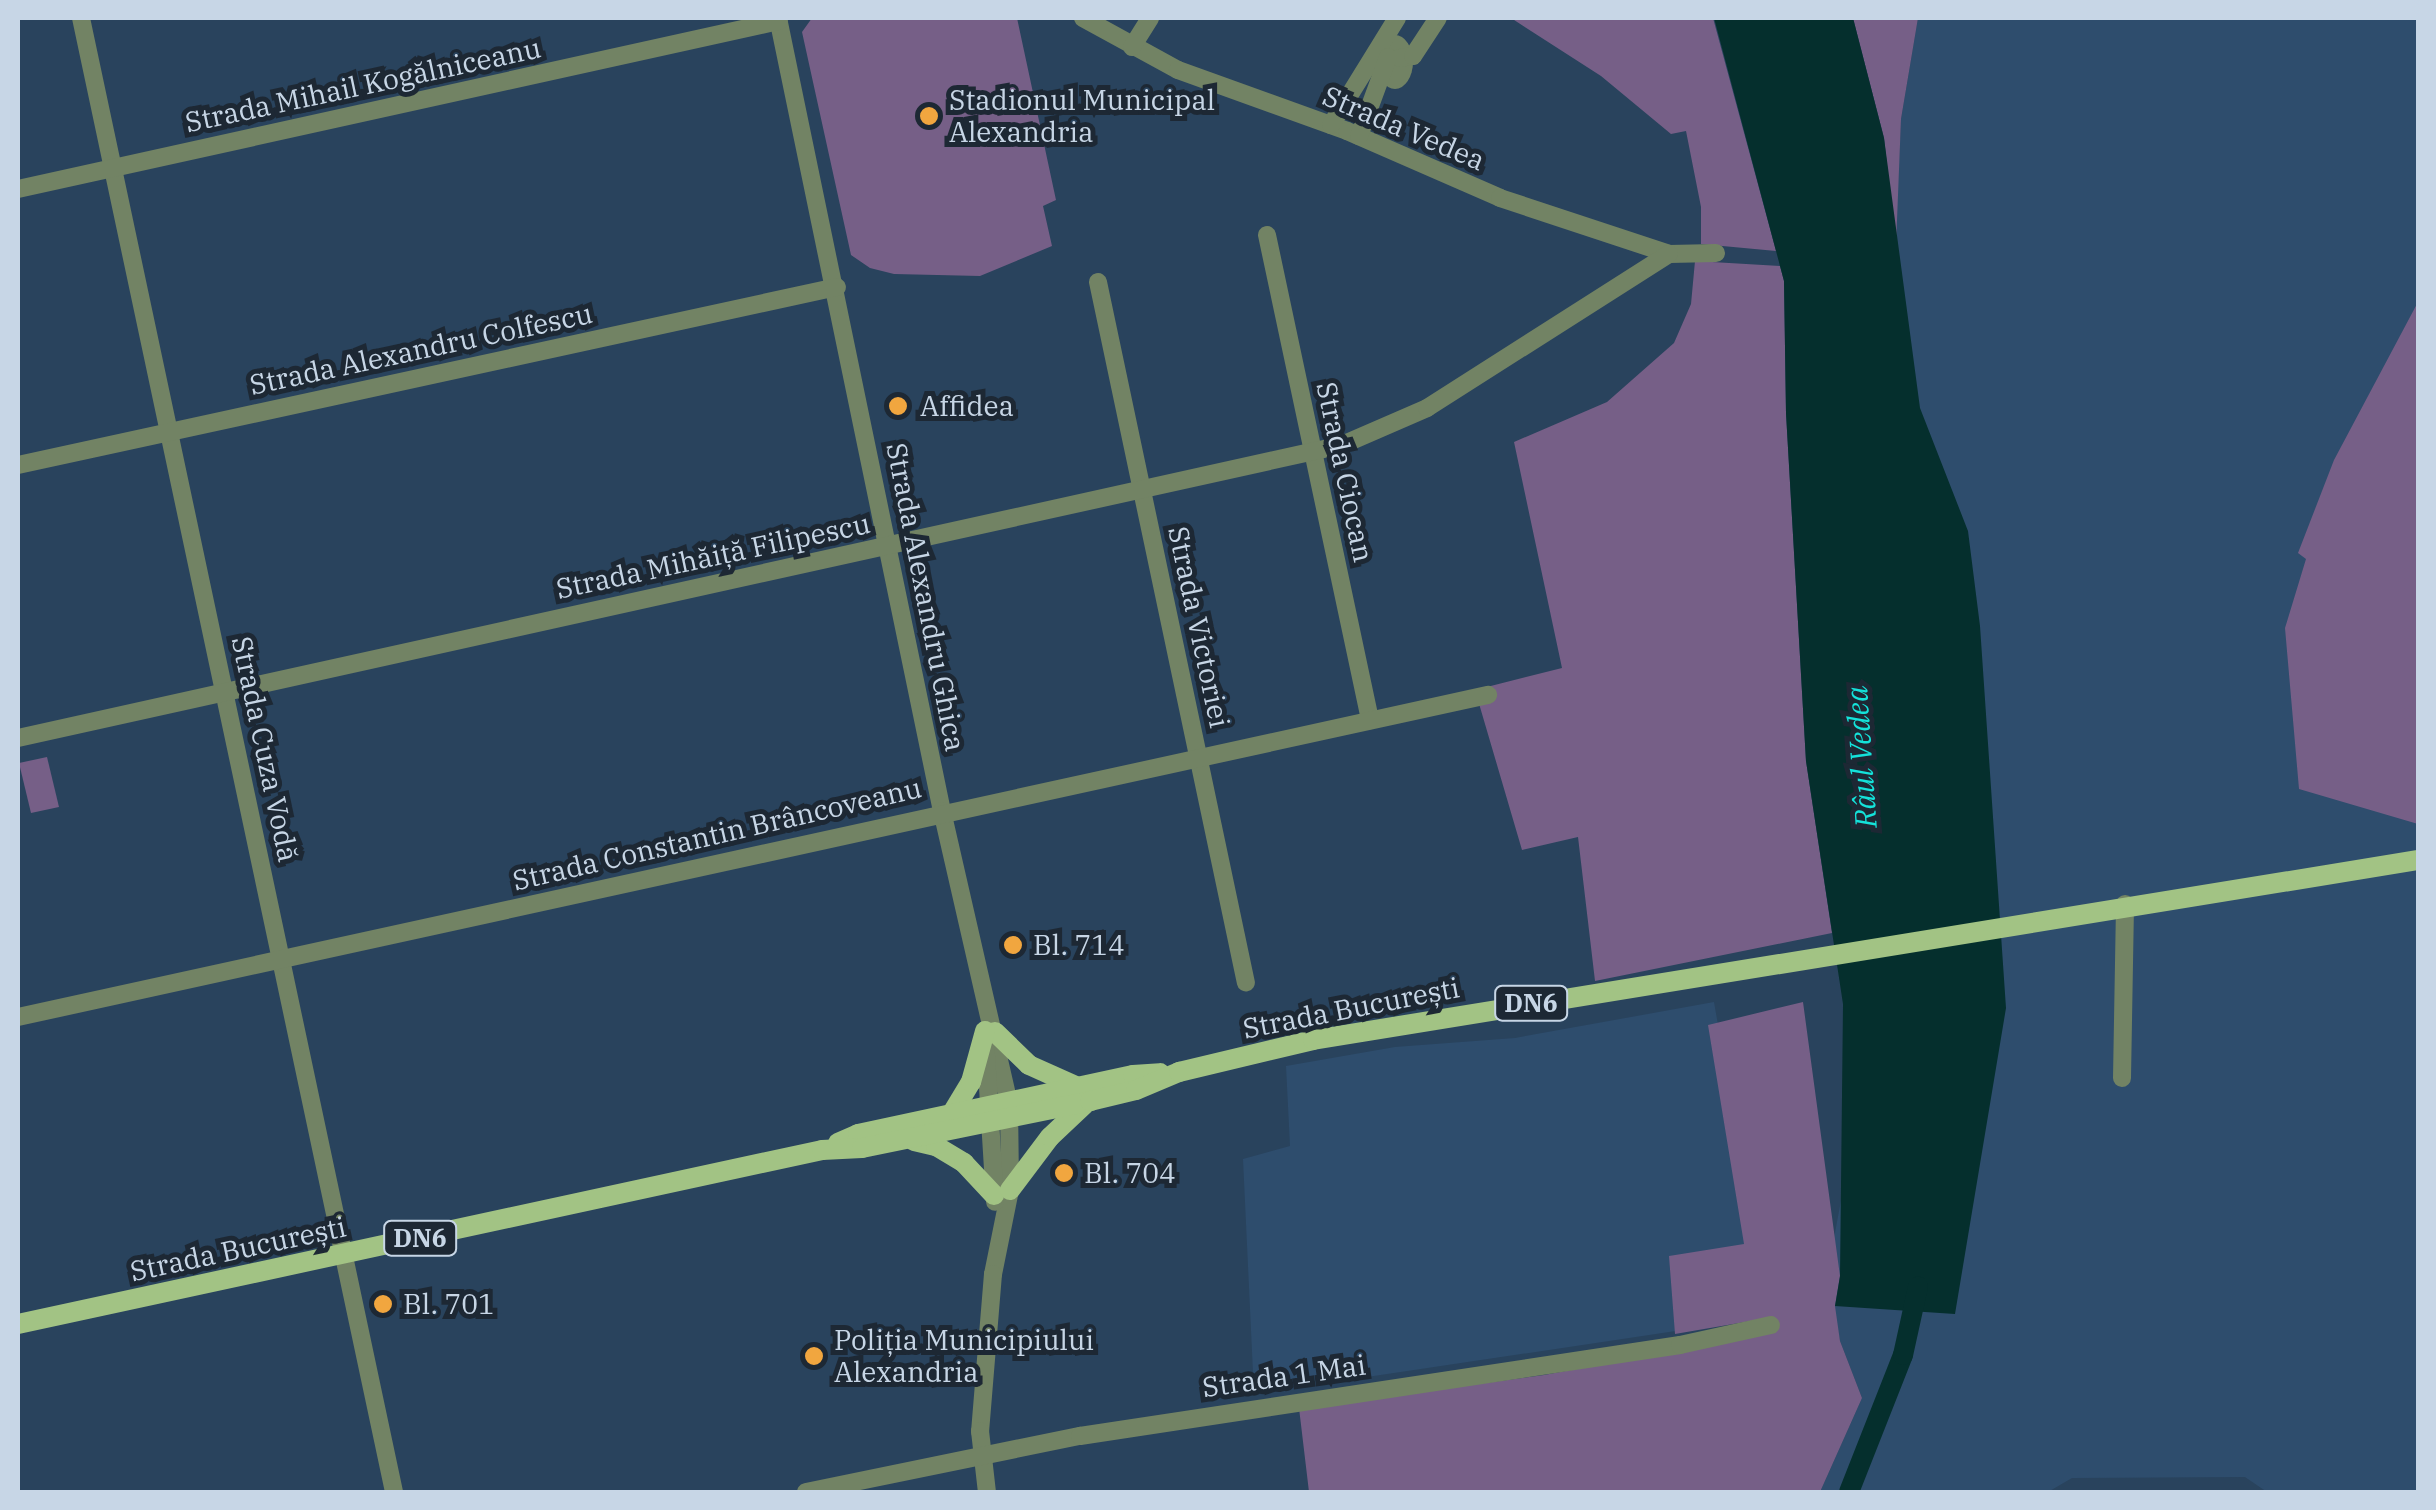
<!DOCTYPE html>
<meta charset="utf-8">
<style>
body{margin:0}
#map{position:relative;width:2436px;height:1510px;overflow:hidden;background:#29435d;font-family:"IBM Plex Serif",serif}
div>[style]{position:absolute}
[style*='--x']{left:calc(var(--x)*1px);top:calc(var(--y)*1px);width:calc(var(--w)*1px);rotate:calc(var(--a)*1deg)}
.built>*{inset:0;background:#2e4d6d}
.green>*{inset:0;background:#765f87}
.water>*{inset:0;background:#052f2d}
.river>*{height:20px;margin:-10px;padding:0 10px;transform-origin:10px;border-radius:10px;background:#052f2d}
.minor>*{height:18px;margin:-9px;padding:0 9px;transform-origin:9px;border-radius:9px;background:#728364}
.minor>.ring{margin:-9px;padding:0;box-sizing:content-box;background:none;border:18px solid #728364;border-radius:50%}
.major>*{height:20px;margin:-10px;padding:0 10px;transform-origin:10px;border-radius:10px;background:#a2c384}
.dots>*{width:28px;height:28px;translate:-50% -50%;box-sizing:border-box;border:5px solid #1d2834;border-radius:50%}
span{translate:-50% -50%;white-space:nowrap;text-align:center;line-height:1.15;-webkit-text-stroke:10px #1d2834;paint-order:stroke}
.shield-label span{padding:2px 8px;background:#1d2834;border:2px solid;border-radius:8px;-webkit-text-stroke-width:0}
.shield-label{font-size:25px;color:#c7d6e6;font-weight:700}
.street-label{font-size:28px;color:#c7d6e6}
.poi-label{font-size:28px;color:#c7d6e6}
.left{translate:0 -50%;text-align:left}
.water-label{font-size:30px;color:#14e2da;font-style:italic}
.frame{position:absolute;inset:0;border:20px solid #c7d6e6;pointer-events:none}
</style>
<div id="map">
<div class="built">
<i style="clip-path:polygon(1918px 18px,2418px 18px,2418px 1492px,2267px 1492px,2245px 1477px,2072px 1478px,2048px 1492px,1820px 1492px,1862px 1398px,1840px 1341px,1827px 1276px,1852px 1141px,1901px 119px)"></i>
<i style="clip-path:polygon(1714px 1002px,1769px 1317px,1254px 1394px,1243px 1159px,1290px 1146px,1286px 1066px,1395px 1047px,1515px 1038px)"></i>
</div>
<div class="green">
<i style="clip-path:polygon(812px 18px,1017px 18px,1056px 200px,1043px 206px,1052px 246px,980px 276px,894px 274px,870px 268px,851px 255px,802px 32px)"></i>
<i style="clip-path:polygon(1511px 18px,1713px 18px,1776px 251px,1701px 244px,1701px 207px,1686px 131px,1671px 134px,1601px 76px)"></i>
<i style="clip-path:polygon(1853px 18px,1918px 18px,1901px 119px,1896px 246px,1884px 138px)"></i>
<i style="clip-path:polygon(1695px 261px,1780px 266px,1784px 281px,1786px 413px,1806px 761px,1832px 933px,1595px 981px,1578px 837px,1522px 850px,1475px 690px,1562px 668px,1514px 442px,1607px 402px,1674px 343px,1691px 304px)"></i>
<i style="clip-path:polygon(2418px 302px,2418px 824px,2299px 789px,2285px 628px,2306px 559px,2298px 553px,2334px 460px)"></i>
<i style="clip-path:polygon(47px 757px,59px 807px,31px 813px,19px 763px)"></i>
<i style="clip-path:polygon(1803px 1002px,1840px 1276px,1835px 1306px,1840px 1341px,1862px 1398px,1820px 1492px,1309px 1492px,1299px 1408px,1544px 1375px,1771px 1333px,1774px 1317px,1675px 1334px,1669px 1256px,1744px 1244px,1708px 1025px)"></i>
</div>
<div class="water">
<i style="clip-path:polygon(1714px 18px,1853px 18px,1884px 138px,1920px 408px,1968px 531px,1980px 626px,2006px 1008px,1955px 1314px,1835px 1306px,1840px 1276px,1843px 1004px,1806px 761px,1786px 413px,1784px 281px)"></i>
</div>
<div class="river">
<i style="--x:1849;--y:1492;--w:147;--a:-68.5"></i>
<i style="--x:1903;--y:1355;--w:70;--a:-77.6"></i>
</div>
<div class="minor">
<i style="--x:81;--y:18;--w:1507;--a:78.01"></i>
<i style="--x:778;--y:18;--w:810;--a:78.32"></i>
<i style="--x:942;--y:811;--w:300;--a:77.1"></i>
<i style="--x:1009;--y:1103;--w:87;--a:89.3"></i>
<i style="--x:1010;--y:1190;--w:86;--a:101.4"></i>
<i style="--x:993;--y:1274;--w:158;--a:94.7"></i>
<i style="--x:980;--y:1431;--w:61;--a:83.5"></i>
<i style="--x:1083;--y:18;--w:108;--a:28.7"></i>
<i style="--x:1178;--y:70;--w:180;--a:19.8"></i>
<i style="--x:1347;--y:131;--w:167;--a:23.6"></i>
<i style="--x:1500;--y:198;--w:178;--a:18.3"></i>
<i style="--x:1669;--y:254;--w:47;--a:-1.2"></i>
<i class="ring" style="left:1386px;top:44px;width:-2px;height:-2px"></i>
<i style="--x:1132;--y:47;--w:34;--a:-58"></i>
<i style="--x:1400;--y:58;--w:13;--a:-9"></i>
<i style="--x:1413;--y:56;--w:45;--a:-56.7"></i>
<i style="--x:1331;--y:125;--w:126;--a:-58.3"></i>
<i style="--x:1359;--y:136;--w:84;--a:-69.8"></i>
<i style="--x:18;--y:189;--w:779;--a:-12.45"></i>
<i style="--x:1267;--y:235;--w:496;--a:78"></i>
<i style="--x:1098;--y:282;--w:716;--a:78.08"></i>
<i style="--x:18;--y:465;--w:838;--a:-12.26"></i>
<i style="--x:18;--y:738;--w:1356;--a:-12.48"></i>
<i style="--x:1342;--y:445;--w:93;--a:-23.5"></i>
<i style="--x:1427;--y:408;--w:287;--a:-32.5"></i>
<i style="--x:18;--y:1017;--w:1505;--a:-12.36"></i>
<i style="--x:985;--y:1038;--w:164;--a:86.5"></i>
<i style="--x:2122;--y:1078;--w:174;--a:-89"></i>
<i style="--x:806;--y:1492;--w:280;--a:-11.6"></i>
<i style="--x:1080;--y:1436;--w:607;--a:-8.62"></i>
<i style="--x:1680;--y:1345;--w:93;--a:-12.4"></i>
</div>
<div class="major">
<i style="--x:995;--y:1032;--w:47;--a:44.1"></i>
<i style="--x:1029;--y:1065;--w:54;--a:24.2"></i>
<i style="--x:951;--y:1115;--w:39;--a:-59"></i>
<i style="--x:971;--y:1082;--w:53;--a:-74.6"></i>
<i style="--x:914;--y:1141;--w:23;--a:13"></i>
<i style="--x:936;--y:1146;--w:33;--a:31"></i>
<i style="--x:964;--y:1163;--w:44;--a:46.8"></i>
<i style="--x:838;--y:1143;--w:22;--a:-24"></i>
<i style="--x:858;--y:1134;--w:281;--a:-12.1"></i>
<i style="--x:1133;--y:1075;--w:27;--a:-4"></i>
<i style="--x:1010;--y:1190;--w:66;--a:-53"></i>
<i style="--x:1050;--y:1137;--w:47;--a:-43.3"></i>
<i style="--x:18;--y:1324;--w:823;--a:-12.21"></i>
<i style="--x:822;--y:1150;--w:40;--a:-2.9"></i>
<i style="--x:862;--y:1148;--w:233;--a:-11.6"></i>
<i style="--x:1090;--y:1101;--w:47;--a:-13.4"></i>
<i style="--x:1136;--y:1090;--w:47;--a:-22.7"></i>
<i style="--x:1179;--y:1072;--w:138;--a:-13.4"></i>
<i style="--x:1313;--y:1040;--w:1120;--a:-9.25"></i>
</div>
<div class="dots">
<i style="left:929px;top:116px;background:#f1a63f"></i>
<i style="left:898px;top:406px;background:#f1a63f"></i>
<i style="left:1013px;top:945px;background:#f1a63f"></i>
<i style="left:1064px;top:1173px;background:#f1a63f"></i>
<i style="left:383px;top:1304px;background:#f1a63f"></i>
<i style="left:814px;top:1356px;background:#f1a63f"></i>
</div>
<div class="shield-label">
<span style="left:1531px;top:1003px">DN6</span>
<span style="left:420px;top:1238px">DN6</span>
</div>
<div class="street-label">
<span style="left:363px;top:85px;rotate:-12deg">Strada Mihail Kogălniceanu</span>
<span style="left:1404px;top:128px;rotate:23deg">Strada Vedea</span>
<span style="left:421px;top:349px;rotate:-12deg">Strada Alexandru Colfescu</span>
<span style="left:1345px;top:472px;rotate:78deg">Strada Ciocan</span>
<span style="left:713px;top:556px;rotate:-12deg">Strada Mihăiță Filipescu</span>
<span style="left:926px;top:597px;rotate:79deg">Strada Alexandru Ghica</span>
<span style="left:1199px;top:627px;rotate:78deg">Strada Victoriei</span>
<span style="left:265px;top:749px;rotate:78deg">Strada Cuza Vodă</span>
<span style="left:717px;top:834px;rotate:-13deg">Strada Constantin Brâncoveanu</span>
<span style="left:1351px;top:1008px;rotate:-11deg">Strada București</span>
<span style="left:238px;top:1249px;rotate:-12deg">Strada București</span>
<span style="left:1284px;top:1376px;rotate:-8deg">Strada 1 Mai</span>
</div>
<div class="poi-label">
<span class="left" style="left:949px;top:116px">Stadionul Municipal<br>Alexandria</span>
<span class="left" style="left:920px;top:406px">Affidea</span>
<span class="left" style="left:1033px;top:945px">Bl. 714</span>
<span class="left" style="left:1084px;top:1173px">Bl. 704</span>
<span class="left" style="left:403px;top:1304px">Bl. 701</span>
<span class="left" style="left:834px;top:1356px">Poliția Municipiului<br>Alexandria</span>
</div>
<div class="water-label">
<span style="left:1861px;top:757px;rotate:-94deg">Râul Vedea</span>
</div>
<div class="frame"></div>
</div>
